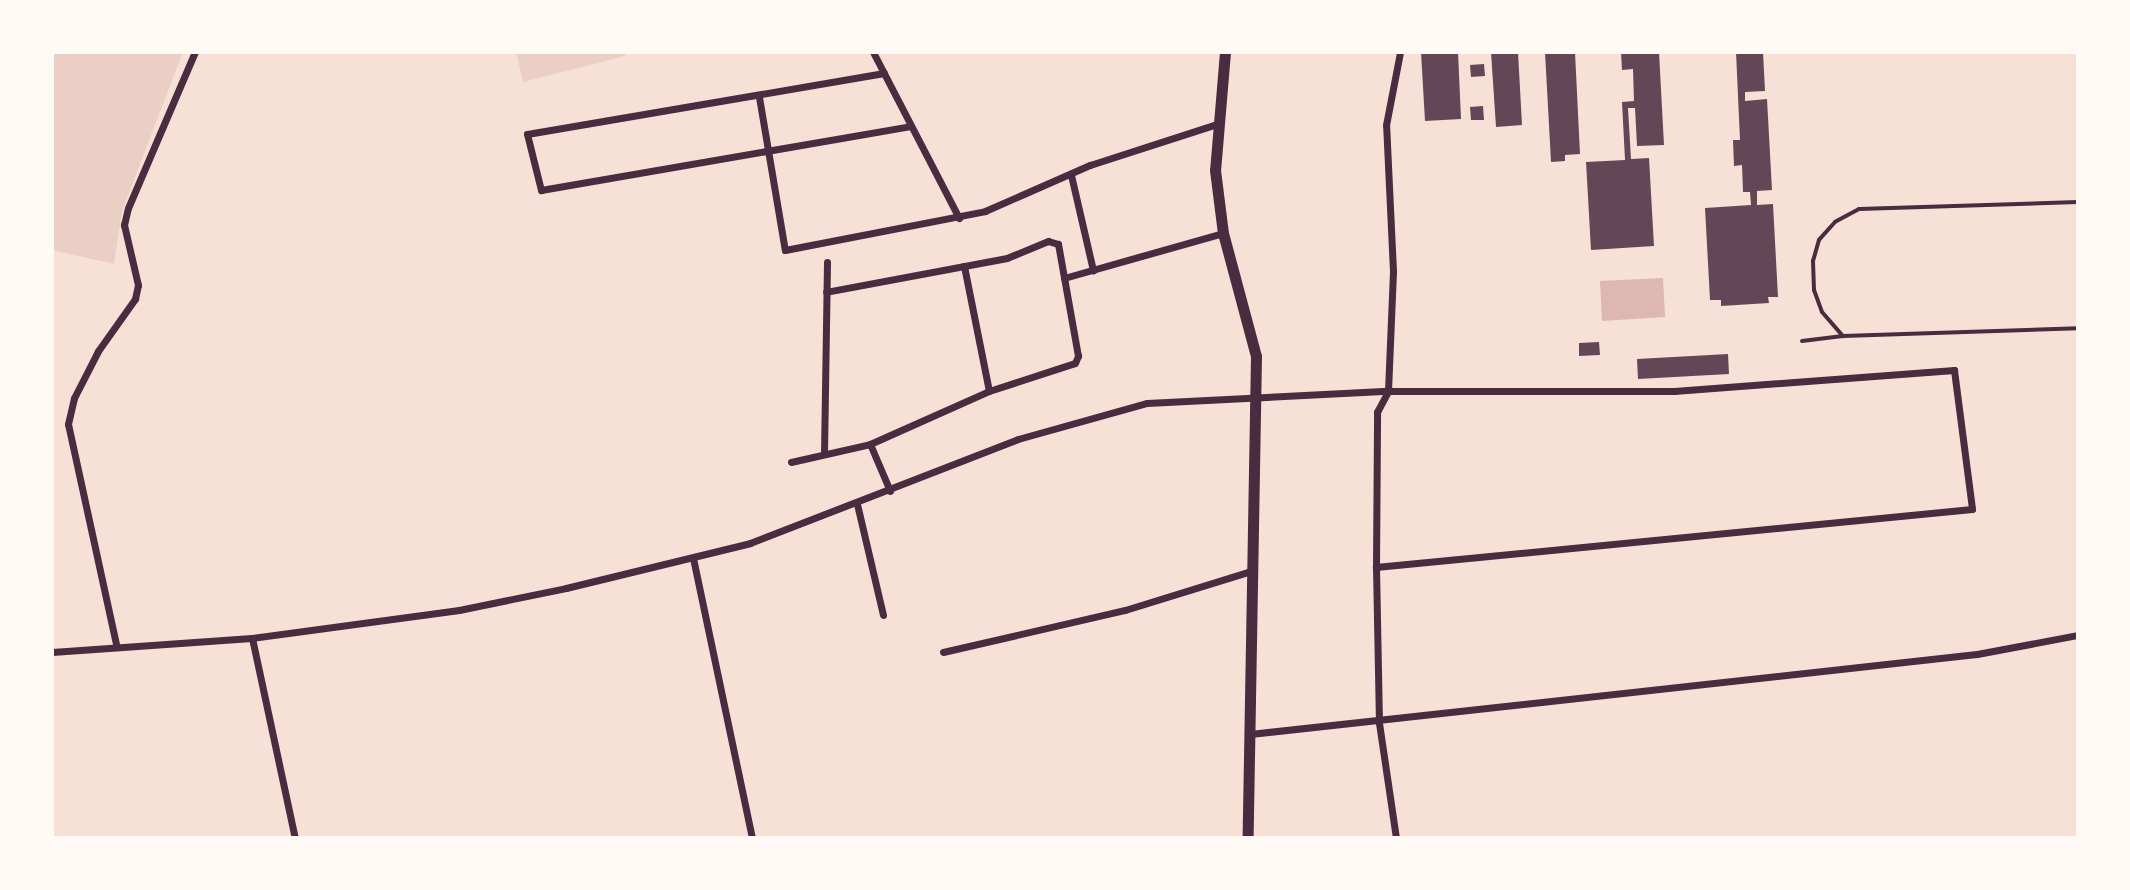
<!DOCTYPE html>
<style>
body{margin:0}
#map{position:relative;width:2130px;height:890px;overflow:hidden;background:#f7e1d7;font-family:"Nunito Sans",sans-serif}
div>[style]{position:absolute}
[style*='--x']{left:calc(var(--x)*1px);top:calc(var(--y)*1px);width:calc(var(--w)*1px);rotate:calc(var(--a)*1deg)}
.green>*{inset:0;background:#ebcfc5}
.water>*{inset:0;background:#dcb8b0}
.building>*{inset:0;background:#644757}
.service>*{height:4px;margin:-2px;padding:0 2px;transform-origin:2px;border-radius:2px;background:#4a2c40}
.minor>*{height:7px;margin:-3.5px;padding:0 3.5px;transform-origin:3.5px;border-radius:3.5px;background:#4a2c40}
.primary>*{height:11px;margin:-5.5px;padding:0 5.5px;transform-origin:5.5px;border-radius:5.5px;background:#4a2c40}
span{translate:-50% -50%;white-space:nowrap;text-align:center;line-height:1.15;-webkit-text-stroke:8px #fffaf5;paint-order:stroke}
.frame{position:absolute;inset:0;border:54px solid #fffaf5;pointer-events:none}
</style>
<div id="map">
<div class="green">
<i style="clip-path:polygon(52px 52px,183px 52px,122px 211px,114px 264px,52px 250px)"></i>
<i style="clip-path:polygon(516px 52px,625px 52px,625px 56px,523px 82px)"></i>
</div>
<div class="water">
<i style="clip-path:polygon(1663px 278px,1665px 317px,1602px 321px,1600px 281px)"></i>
</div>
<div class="building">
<i style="clip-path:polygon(1421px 52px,1458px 52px,1461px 119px,1425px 121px)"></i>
<i style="clip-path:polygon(1491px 52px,1518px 52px,1522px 125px,1496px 127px)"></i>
<i style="clip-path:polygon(1545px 52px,1575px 52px,1580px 154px,1565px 155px,1565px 161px,1551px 162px)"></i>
<i style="clip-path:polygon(1621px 52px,1659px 52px,1664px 145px,1637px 146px,1635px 108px,1628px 108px,1631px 159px,1649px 158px,1654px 246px,1591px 250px,1586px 162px,1625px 160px,1622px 102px,1634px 101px,1633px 69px,1622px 70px)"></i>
<i style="clip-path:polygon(1736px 52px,1763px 52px,1765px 91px,1745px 92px,1745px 101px,1767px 99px,1772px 190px,1757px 191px,1757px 205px,1773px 204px,1778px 297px,1768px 297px,1769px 303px,1721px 306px,1721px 300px,1710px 300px,1705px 208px,1751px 205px,1750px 192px,1743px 192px,1742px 165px,1734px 166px,1733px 140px,1740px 140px)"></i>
<i style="clip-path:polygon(1484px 64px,1485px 76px,1471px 77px,1470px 65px)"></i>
<i style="clip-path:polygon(1483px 106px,1484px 120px,1471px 120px,1470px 107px)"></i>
<i style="clip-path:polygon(1599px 342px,1600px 355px,1579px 356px,1579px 343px)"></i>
<i style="clip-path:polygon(1728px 354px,1729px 374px,1638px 379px,1637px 359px)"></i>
</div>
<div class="service">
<i style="--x:2078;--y:202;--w:219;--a:178.2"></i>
<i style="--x:1859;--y:209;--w:27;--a:152"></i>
<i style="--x:1835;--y:222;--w:24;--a:132"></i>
<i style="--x:1819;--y:240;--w:22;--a:106"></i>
<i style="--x:1813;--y:261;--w:29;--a:88"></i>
<i style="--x:1814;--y:290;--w:23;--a:70"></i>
<i style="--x:1822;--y:312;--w:32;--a:49"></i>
<i style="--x:1843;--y:336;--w:235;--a:-1.9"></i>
<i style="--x:1802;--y:341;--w:41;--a:-7"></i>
</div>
<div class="minor">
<i style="--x:873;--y:52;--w:187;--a:62.6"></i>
<i style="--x:884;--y:73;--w:362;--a:170.3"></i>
<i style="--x:527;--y:134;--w:58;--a:76"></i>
<i style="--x:541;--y:190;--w:375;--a:-9.8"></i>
<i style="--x:759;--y:97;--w:155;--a:80.4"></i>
<i style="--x:785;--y:250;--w:204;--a:-11"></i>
<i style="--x:985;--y:211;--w:115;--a:-23.7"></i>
<i style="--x:1090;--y:165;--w:133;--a:-17.9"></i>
<i style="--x:1071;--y:175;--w:98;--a:77"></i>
<i style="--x:964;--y:266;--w:127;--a:78.7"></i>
<i style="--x:1064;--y:278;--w:165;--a:-15.8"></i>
<i style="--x:870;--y:444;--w:51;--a:66.9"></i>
<i style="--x:824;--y:454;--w:192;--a:-89.1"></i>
<i style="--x:791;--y:462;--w:81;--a:-12.8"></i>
<i style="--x:870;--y:444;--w:130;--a:-24"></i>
<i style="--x:989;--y:391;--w:90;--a:-18"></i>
<i style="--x:1075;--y:363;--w:8;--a:-67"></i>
<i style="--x:1078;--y:356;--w:114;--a:-100.1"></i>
<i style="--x:1058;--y:244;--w:10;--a:-163"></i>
<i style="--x:1048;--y:241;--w:44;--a:157.5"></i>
<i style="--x:1007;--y:258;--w:184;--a:169.4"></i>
<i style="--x:857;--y:504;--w:114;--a:76.8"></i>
<i style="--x:693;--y:558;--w:286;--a:78.1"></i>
<i style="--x:252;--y:638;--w:205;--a:77.9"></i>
<i style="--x:116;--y:644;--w:225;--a:-102.3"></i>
<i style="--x:68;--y:424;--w:27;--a:-77"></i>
<i style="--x:74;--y:398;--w:53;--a:-62.9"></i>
<i style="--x:98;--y:351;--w:64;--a:-54.6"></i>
<i style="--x:135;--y:299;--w:14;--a:-78"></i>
<i style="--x:138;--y:285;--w:62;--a:-103.1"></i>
<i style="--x:124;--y:225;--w:17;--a:-77"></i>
<i style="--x:128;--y:208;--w:170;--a:-66.8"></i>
<i style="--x:52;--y:652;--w:200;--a:-4"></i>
<i style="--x:252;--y:638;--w:209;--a:-7.7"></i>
<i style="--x:459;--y:610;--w:109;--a:-11.6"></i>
<i style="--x:566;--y:588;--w:189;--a:-13.7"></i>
<i style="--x:750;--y:543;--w:287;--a:-21.2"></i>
<i style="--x:1018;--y:439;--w:134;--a:-15.6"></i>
<i style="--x:1147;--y:403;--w:241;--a:-2.9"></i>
<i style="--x:1388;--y:391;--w:286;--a:0"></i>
<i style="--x:1674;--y:391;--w:281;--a:-4.3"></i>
<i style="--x:1954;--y:370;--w:140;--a:82.6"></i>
<i style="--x:1972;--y:509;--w:599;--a:174.44"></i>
<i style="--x:943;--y:652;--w:187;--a:-13"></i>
<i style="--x:1125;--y:610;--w:135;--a:-17.2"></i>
<i style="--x:1250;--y:734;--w:731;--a:-6.28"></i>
<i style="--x:1977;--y:654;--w:103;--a:-10.7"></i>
<i style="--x:1396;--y:838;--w:116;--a:-98.4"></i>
<i style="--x:1379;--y:723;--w:156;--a:-91.1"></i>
<i style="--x:1376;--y:567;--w:155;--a:-89.6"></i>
<i style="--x:1377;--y:412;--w:24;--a:-62"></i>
<i style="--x:1388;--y:391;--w:120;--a:-87.6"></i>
<i style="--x:1393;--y:271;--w:146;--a:-92.7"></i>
<i style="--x:1386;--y:125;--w:74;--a:-79.1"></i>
</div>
<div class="primary">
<i style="--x:1225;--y:52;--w:118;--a:94.8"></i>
<i style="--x:1215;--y:170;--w:64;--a:82.8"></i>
<i style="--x:1223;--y:233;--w:127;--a:75"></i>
<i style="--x:1256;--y:356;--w:482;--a:91"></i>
</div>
<div class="frame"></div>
</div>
